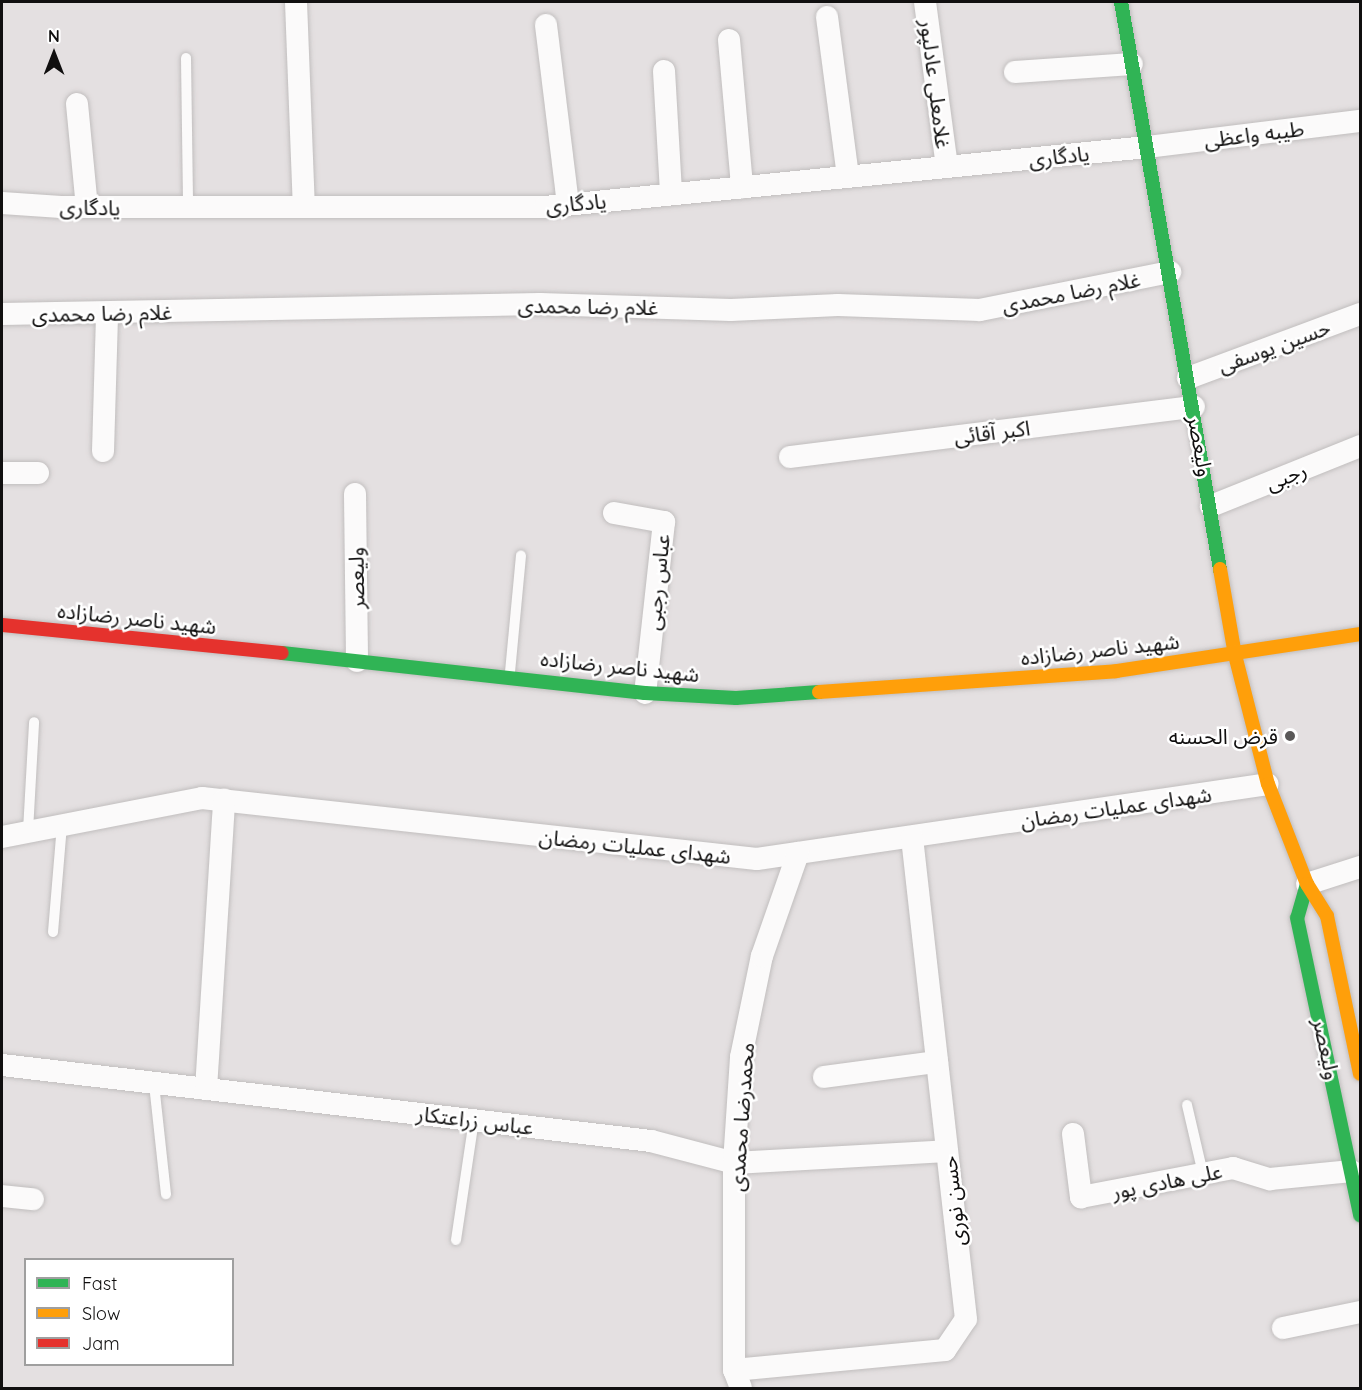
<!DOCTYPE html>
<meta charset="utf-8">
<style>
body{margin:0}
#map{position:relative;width:1362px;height:1390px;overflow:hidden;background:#e4e0e1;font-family:Quicksand,"Noto Sans Arabic",sans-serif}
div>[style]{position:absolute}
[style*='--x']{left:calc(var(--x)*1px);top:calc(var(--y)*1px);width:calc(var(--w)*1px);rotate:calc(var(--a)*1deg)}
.roads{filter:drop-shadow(0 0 2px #c1bebe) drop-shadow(0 0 2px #c1bebe)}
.lane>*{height:10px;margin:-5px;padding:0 5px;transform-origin:5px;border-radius:5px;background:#fbfafa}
.street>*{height:22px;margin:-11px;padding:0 11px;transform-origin:11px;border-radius:11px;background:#fbfafa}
.fast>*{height:14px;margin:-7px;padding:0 7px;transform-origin:7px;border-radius:7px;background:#30b455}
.slow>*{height:14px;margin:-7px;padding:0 7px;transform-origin:7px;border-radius:7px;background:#ff9f0a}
.jam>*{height:14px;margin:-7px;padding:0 7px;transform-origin:7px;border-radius:7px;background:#e5322d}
.dots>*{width:16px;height:16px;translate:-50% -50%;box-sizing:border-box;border:3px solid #fff;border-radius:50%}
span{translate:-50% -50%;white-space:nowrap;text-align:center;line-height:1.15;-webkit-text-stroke:5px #fff;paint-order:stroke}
.street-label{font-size:21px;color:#100f0f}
.poi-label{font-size:21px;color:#100f0f}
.right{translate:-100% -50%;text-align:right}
.frame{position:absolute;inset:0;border:3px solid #100f0f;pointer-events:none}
.legend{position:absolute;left:24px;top:1258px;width:210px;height:108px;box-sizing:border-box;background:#fff;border:2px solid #9f9f9f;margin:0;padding:8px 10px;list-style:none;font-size:18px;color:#100f0f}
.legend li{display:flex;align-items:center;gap:12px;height:30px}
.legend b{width:30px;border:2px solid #9f9f9f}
.north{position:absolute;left:24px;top:24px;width:60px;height:60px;-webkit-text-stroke:4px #fff;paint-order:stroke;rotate:0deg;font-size:16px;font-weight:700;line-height:24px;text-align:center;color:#100f0f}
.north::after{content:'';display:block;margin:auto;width:21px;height:27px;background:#100f0f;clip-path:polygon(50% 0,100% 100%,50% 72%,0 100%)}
</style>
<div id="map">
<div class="roads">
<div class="lane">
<i style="--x:186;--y:58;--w:149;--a:89.2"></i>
<i style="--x:510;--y:672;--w:117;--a:-84.6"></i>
<i style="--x:28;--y:831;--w:109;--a:-86.8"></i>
<i style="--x:53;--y:932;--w:107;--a:-85.2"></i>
<i style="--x:154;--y:1084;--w:111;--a:83.8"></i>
<i style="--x:1187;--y:1105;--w:71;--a:76.9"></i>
<i style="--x:456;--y:1240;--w:121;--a:-81.5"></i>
</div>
<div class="street">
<i style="--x:296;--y:2;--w:205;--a:87.8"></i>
<i style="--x:925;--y:2;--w:166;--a:82.4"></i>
<i style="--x:827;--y:17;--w:161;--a:82.5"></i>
<i style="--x:546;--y:25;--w:180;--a:83"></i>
<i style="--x:729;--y:40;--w:148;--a:84.9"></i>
<i style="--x:664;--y:71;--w:123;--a:86.7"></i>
<i style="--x:1015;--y:72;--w:117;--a:-3.9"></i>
<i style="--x:77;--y:104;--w:103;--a:84.5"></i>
<i style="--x:2;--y:203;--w:59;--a:3.9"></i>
<i style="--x:61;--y:207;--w:484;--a:0"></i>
<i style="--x:545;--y:207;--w:605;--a:-5.69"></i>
<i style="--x:1147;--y:147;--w:215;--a:-7"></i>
<i style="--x:2;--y:314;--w:538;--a:-1.06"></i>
<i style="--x:540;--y:304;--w:191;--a:1.8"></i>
<i style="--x:731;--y:310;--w:107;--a:-2.7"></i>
<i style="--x:838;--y:305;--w:142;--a:2"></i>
<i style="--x:980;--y:310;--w:194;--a:-11.3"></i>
<i style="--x:1188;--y:378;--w:184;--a:-20.4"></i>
<i style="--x:103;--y:451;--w:137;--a:-88.3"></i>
<i style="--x:790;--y:457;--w:407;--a:-7.1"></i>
<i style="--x:2;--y:473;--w:36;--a:0"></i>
<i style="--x:355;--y:494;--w:167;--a:89.3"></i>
<i style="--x:1211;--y:506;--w:161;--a:-21.9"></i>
<i style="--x:614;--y:513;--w:51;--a:10.2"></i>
<i style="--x:664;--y:522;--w:172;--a:96.3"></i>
<i style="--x:2;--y:837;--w:204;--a:-11"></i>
<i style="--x:202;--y:798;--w:558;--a:6.27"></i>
<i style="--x:757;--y:859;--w:516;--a:-8.35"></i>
<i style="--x:1307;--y:884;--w:56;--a:-17.8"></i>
<i style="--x:2;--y:1065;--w:653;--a:6.68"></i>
<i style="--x:651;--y:1141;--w:86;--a:14.8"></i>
<i style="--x:734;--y:1163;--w:213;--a:-3.2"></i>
<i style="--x:824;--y:1077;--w:114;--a:-7.6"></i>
<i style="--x:206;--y:1089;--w:290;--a:-86.4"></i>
<i style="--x:1073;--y:1134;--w:64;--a:82.8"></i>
<i style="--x:1081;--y:1197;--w:155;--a:-10.8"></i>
<i style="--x:1233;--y:1168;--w:39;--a:17"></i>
<i style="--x:1270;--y:1179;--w:82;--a:-5.6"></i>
<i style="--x:2;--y:1196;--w:31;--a:6"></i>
<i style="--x:1283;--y:1328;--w:79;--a:-11.7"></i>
<i style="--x:734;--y:1370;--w:212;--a:-5.4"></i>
<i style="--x:945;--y:1350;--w:37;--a:-56"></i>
<i style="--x:966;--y:1319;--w:485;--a:-96.4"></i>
<i style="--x:741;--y:1388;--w:19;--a:-111"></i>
<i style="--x:734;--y:1370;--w:207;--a:-90"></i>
<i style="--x:734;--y:1163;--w:106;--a:-86.2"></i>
<i style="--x:741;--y:1057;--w:103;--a:-78.3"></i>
<i style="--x:762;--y:956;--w:109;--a:-70.7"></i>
</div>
<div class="fast">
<i style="--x:1121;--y:2;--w:576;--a:80.1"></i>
<i style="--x:282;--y:653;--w:365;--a:6.3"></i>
<i style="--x:645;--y:693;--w:91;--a:3.1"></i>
<i style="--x:736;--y:698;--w:83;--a:-4.1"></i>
<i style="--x:1307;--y:884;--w:35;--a:106"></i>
<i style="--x:1297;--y:918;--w:304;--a:78"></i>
</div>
<div class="slow">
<i style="--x:1220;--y:569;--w:87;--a:80.1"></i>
<i style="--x:1235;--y:655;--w:133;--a:75.7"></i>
<i style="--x:1268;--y:784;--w:107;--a:68.7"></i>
<i style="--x:1307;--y:884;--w:38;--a:58"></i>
<i style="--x:1327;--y:916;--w:161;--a:78.2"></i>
<i style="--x:819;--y:692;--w:298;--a:-4"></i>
<i style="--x:1116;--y:671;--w:247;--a:-8.6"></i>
</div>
<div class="jam">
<i style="--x:2;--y:625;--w:281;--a:5.7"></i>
</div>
</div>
<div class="dots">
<i style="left:1290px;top:736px;background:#5a5858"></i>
</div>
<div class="street-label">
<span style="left:936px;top:84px;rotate:83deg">غلامعلی عادلپور</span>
<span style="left:1254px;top:134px;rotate:-7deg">طیبه واعظی</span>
<span style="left:1059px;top:156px;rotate:-6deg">یادگاری</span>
<span style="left:576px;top:203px;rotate:-5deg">یادگاری</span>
<span style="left:90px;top:207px;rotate:1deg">یادگاری</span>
<span style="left:1071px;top:292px;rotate:-11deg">غلام رضا محمدی</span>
<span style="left:588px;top:306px;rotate:1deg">غلام رضا محمدی</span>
<span style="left:102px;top:313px;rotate:-1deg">غلام رضا محمدی</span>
<span style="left:1274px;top:346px;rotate:-20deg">حسین یوسفی</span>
<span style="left:992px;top:432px;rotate:-7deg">اکبر آقائی</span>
<span style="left:1201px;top:446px;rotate:80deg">ولیعصر</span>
<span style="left:1286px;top:476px;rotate:-22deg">رجبی</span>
<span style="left:356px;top:578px;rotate:-91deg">ولیعصر</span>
<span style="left:657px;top:582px;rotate:-84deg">عباس رجبی</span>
<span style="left:137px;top:618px;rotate:6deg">شهید ناصر رضازاده</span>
<span style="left:1100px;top:649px;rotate:-6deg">شهید ناصر رضازاده</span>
<span style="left:620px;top:666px;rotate:6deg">شهید ناصر رضازاده</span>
<span style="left:1116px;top:807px;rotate:-8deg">شهدای عملیات رمضان</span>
<span style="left:635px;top:846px;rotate:6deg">شهدای عملیات رمضان</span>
<span style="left:1327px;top:1049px;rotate:78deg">ولیعصر</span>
<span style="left:741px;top:1117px;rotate:-86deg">محمدرضا محمدی</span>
<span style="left:475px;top:1120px;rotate:7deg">عباس زراعتکار</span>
<span style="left:1167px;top:1181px;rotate:-11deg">علی هادی پور</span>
<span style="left:953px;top:1201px;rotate:-96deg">حسن نوری</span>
</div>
<div class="poi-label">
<span class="right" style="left:1278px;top:736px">قرض الحسنه</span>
</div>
<div class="frame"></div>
<ul class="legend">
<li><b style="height:8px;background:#30b455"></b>Fast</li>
<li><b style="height:8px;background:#ff9f0a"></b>Slow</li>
<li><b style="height:8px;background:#e5322d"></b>Jam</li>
</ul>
<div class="north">N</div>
</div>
